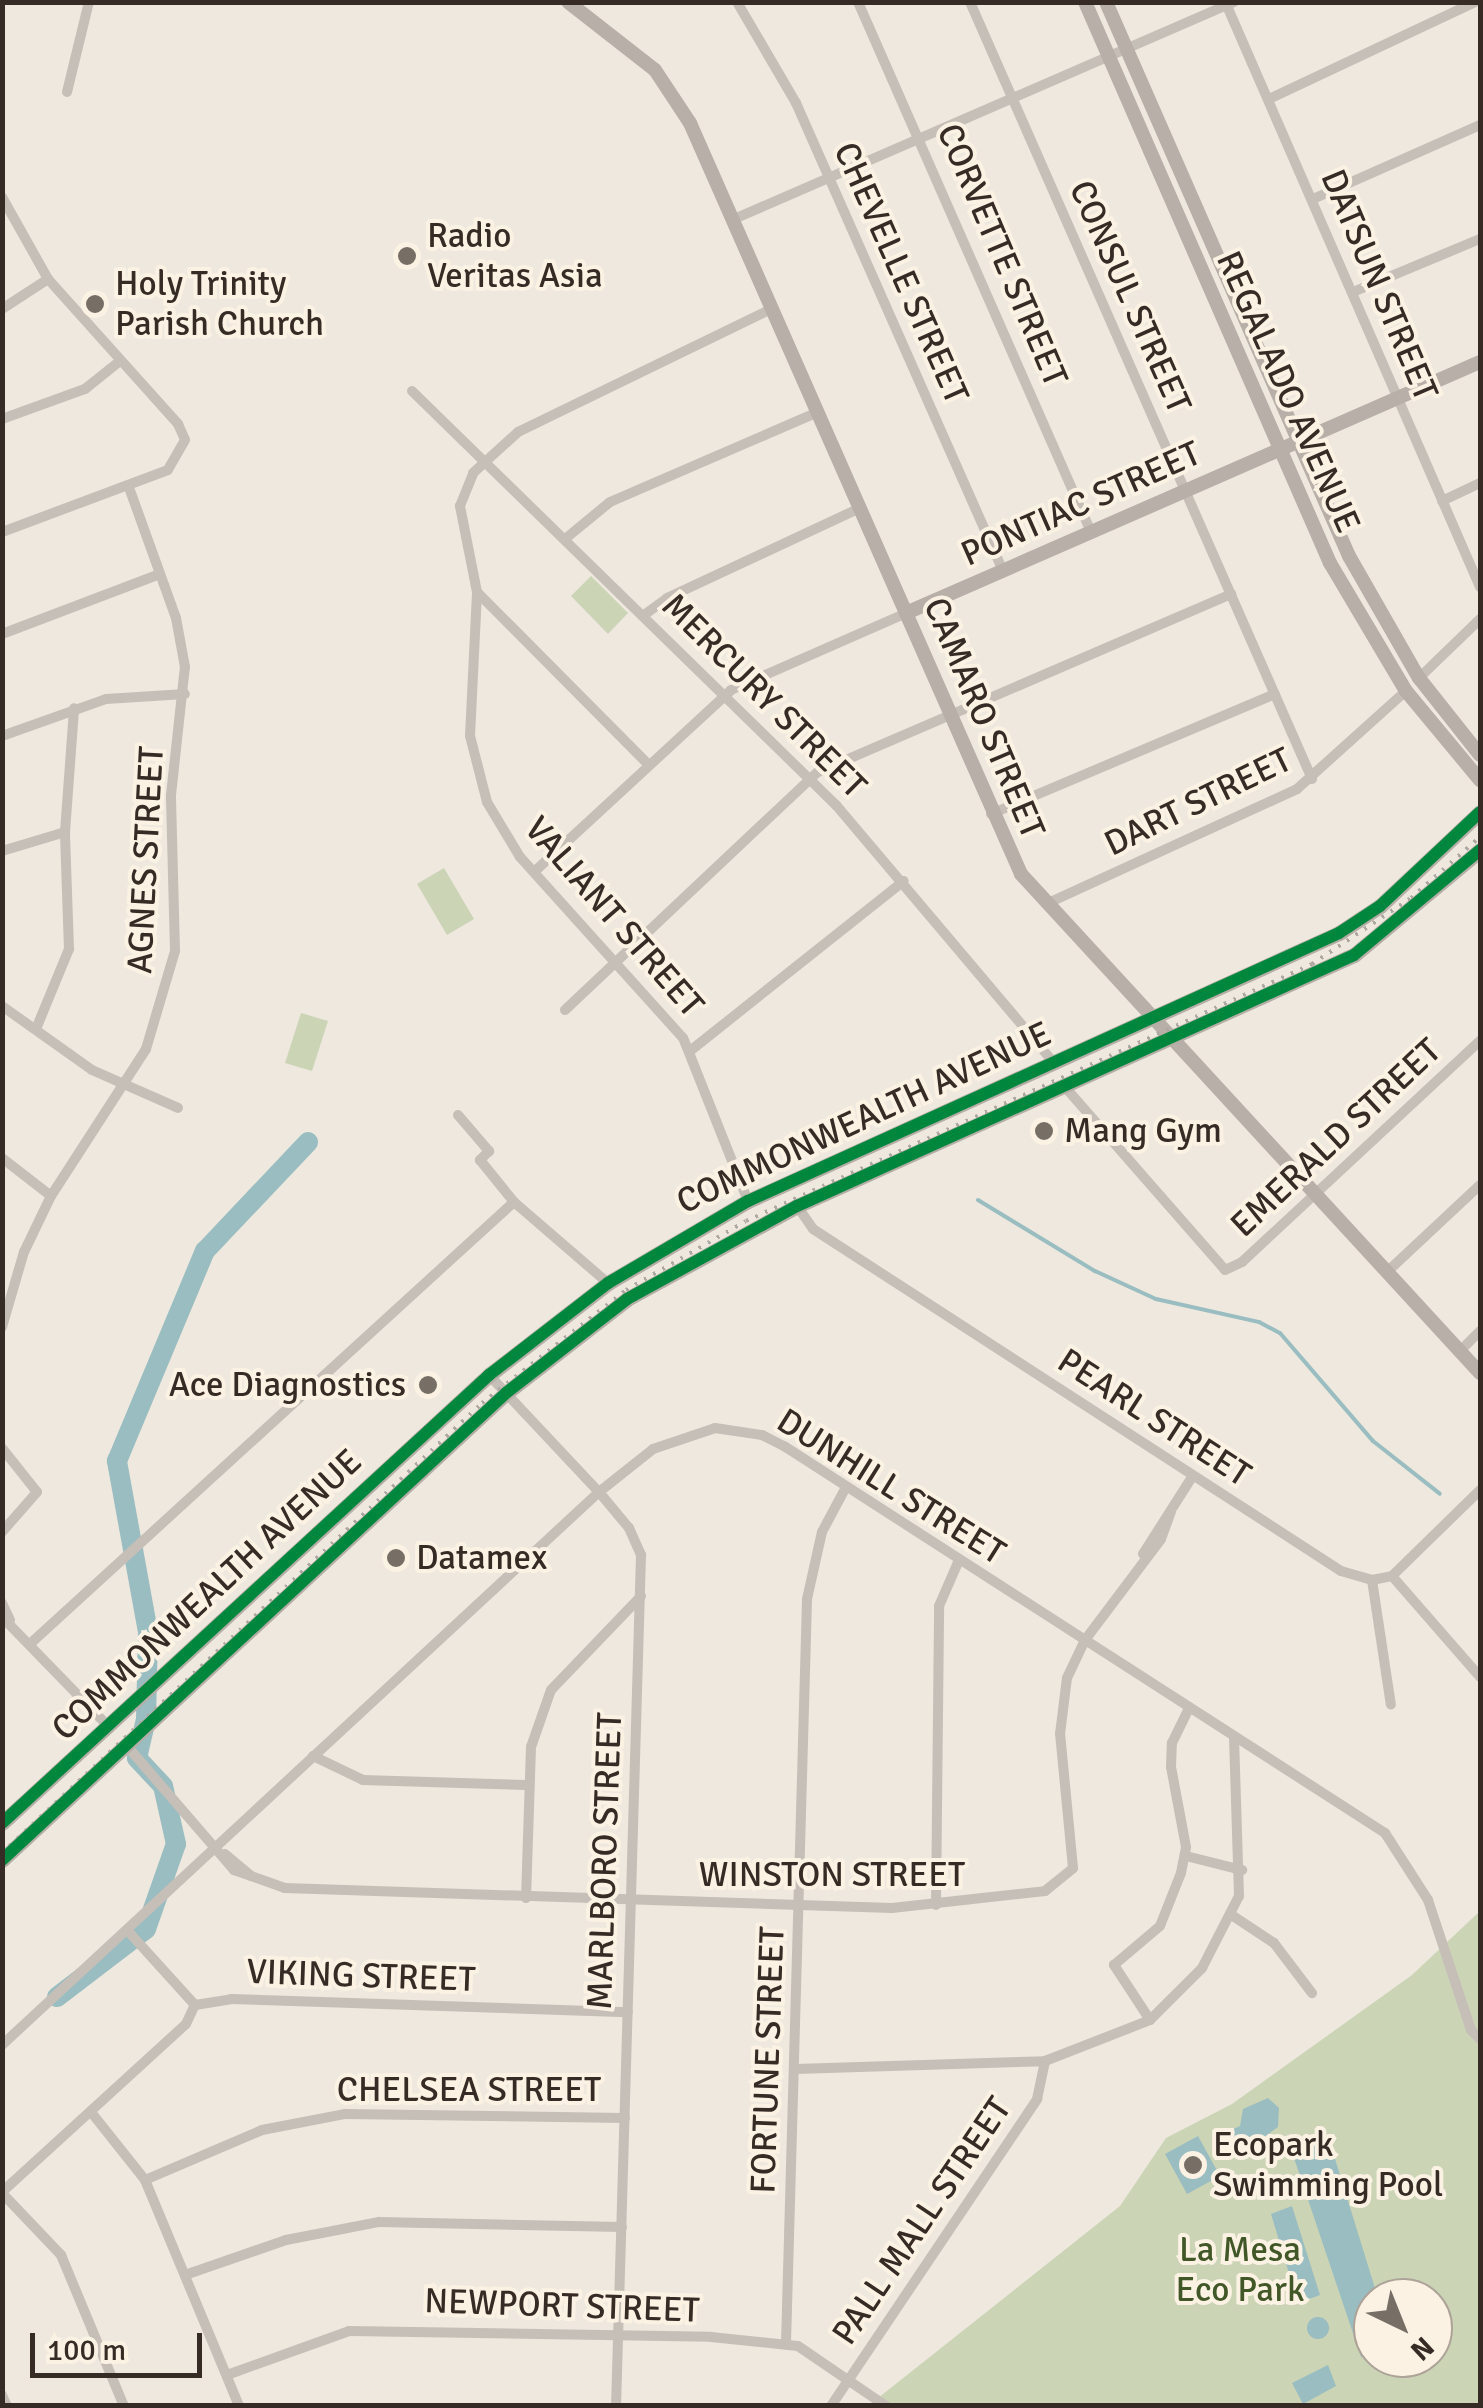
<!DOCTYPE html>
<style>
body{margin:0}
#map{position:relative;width:1483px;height:2408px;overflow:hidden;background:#eee8de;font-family:Signika,sans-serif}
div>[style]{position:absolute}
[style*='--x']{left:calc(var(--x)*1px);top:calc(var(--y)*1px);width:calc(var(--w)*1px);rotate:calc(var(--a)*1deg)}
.green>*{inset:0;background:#ccd4b6}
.water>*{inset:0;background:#99bdc0}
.round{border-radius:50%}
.stream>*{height:4px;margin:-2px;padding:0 2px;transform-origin:2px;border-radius:2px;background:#99bdc0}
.river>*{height:20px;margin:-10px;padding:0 10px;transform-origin:10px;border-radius:10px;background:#99bdc0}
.street>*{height:10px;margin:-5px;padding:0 5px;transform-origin:5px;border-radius:5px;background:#c6bfb8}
.secondary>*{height:14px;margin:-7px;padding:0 7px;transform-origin:7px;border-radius:7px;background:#b7afa8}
.primary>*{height:15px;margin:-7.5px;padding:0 7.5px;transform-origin:7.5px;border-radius:7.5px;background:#b5aea7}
.rail>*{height:4px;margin-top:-2px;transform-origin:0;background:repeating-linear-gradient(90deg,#aea8a2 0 2.5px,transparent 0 10.5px)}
.cycleway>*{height:12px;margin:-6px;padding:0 6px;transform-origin:6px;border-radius:6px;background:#00873e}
.dots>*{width:28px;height:28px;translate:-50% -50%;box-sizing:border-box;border:5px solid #fbf2e4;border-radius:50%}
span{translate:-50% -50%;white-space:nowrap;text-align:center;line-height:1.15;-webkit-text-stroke:8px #fbf2e4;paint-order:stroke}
.poi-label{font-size:35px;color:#372c25}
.left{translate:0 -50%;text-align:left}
.right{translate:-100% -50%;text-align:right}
.street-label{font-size:35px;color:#372c25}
.park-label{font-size:35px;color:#415727}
.frame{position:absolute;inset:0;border:5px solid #372c25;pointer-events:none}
.north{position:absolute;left:1353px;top:2278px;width:100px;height:100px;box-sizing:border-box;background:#fbf2e4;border:2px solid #ada398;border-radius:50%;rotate:137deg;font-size:28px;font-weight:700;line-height:40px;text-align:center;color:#372c25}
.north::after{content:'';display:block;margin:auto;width:35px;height:45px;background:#776e66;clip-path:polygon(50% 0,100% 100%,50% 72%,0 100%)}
.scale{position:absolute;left:30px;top:2333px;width:172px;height:45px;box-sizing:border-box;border:5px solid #372c25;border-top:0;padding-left:12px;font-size:30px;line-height:35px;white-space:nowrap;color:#372c25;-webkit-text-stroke:8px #fbf2e4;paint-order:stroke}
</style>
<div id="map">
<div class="green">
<i style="clip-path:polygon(591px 576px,628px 613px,608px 634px,571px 596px)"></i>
<i style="clip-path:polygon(444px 868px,474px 919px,447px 935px,417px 884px)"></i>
<i style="clip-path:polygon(301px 1013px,328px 1021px,312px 1071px,285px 1063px)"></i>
<i style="clip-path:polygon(evenodd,1480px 1911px,1480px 2405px,868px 2406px,1120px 2206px,1166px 2138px,1232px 2104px,1412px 1975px,1480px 1911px,1373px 2298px,1433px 2298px,1433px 2358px,1373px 2358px,1373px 2298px)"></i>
</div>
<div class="water">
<i style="clip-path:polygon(1268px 2098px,1279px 2108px,1278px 2127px,1263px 2138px,1250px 2137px,1243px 2149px,1234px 2146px,1231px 2130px,1240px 2126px,1243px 2109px)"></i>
<i style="clip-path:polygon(1198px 2136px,1220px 2176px,1187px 2194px,1165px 2154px)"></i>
<i style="clip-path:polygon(1320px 2143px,1332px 2149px,1378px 2298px,1373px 2298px,1373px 2354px,1361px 2357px,1294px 2158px,1299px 2147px)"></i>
<i style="clip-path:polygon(1292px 2206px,1320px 2295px,1298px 2303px,1271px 2214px)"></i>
<i class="round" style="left:1307px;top:2317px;width:22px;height:22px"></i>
<i style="clip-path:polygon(1328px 2365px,1336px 2386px,1303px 2404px,1292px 2383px)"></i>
</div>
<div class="stream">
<i style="--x:978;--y:1200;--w:137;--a:31.3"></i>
<i style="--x:1095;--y:1271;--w:67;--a:24.7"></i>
<i style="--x:1156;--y:1299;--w:106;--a:12.6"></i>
<i style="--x:1259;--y:1322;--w:24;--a:28"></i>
<i style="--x:1280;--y:1333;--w:143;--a:49.3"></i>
<i style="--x:1373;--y:1441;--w:85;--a:38.3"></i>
</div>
<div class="river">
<i style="--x:57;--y:1997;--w:112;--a:-37.4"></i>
<i style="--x:146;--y:1929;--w:90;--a:-70.6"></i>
<i style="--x:176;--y:1844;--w:59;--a:-102.6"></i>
<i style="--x:163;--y:1786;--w:38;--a:-133"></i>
<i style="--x:137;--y:1758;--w:39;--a:-77"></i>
<i style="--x:146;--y:1720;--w:88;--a:-88.7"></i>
<i style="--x:148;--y:1632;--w:174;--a:-100.3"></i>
<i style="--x:117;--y:1461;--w:228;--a:-67.3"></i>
<i style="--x:205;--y:1251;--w:150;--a:-46.6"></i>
</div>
<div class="street">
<i style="--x:737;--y:2;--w:117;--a:59.7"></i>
<i style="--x:796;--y:103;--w:512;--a:66.14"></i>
<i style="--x:858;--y:2;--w:579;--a:66.27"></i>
<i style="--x:970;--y:2;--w:849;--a:66.24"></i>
<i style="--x:1227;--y:6;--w:634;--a:66.47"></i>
<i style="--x:67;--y:92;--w:93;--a:-76.3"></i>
<i style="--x:1269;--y:99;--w:228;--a:-25.2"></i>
<i style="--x:2;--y:197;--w:94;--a:60.7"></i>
<i style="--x:48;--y:279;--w:195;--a:48.1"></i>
<i style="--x:178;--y:424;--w:17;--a:66"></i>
<i style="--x:185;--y:440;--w:34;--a:120"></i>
<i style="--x:168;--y:470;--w:177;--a:159.5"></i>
<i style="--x:1313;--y:199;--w:183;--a:-23.9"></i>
<i style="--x:734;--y:219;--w:545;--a:-23.46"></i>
<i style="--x:1353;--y:292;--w:138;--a:-22.7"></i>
<i style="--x:2;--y:309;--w:55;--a:-33.1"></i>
<i style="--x:412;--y:391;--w:593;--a:44.32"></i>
<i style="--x:836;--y:805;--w:336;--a:49.8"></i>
<i style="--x:2;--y:419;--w:88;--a:-19.9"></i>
<i style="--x:85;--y:389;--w:45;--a:-38.7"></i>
<i style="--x:1442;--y:501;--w:42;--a:-25.3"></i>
<i style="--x:565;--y:539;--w:58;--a:-39.4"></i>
<i style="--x:610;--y:502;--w:227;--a:-23.4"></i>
<i style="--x:477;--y:592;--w:244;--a:45.2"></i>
<i style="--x:644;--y:615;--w:29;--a:-36"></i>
<i style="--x:667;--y:598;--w:213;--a:-25"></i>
<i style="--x:2;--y:634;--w:169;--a:-20.8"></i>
<i style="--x:1419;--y:678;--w:85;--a:-44"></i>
<i style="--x:2;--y:736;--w:110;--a:-19.6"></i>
<i style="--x:106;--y:699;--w:79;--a:-3.6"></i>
<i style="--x:991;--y:814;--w:308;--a:-22.9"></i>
<i style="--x:2;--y:851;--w:66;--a:-16.8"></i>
<i style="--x:534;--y:872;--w:268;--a:-42.7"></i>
<i style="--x:731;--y:690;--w:191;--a:-23.7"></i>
<i style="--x:1046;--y:904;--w:276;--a:-24.6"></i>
<i style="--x:1297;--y:789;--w:147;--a:-42"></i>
<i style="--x:2;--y:1006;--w:110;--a:35.4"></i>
<i style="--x:92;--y:1070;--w:94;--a:23.8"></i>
<i style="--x:565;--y:1010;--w:347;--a:-43.3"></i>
<i style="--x:818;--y:772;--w:450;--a:-23.3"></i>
<i style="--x:36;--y:1029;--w:87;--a:-67.6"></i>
<i style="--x:69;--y:949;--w:117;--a:-92"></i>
<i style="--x:65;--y:832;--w:124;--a:-85.8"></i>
<i style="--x:690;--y:1051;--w:273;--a:-38.5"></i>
<i style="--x:1065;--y:1087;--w:243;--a:48.8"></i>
<i style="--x:1225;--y:1270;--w:19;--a:-25"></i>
<i style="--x:1242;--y:1262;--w:325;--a:-42.9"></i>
<i style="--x:458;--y:1115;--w:48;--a:49.3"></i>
<i style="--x:489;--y:1151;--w:13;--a:135"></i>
<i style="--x:480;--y:1160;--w:54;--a:51"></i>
<i style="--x:514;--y:1202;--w:124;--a:40.8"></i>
<i style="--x:2;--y:1158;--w:62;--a:37.8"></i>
<i style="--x:748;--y:1201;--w:175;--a:-111.7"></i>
<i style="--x:683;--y:1038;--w:244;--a:-132"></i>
<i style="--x:520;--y:857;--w:64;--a:-121"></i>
<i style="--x:487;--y:802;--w:68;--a:-104.4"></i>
<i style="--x:470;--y:736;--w:144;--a:-87.2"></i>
<i style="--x:477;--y:592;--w:88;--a:-101.2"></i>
<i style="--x:460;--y:506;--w:35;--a:-68"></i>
<i style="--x:473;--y:473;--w:61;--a:-42.3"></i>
<i style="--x:518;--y:432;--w:284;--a:-25.9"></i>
<i style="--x:797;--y:1206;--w:28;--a:55"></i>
<i style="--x:813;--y:1229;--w:629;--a:32.93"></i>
<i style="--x:1341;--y:1571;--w:32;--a:16"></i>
<i style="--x:1372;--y:1580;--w:20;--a:-11"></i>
<i style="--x:1392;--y:1576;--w:123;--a:-44.3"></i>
<i style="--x:1387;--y:1272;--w:127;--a:-43.1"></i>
<i style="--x:2;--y:1327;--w:78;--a:-73.7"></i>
<i style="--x:24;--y:1252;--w:62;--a:-64.3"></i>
<i style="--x:51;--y:1196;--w:175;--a:-57.1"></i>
<i style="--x:146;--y:1049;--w:102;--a:-73.5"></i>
<i style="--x:175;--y:951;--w:156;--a:-91.5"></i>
<i style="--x:171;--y:795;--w:129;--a:-83.8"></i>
<i style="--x:185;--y:667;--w:50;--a:-100.4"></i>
<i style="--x:176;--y:618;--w:141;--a:-109.8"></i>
<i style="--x:1460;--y:1351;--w:28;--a:-45"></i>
<i style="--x:489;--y:1375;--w:161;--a:46.8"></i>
<i style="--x:599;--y:1492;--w:47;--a:50.2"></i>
<i style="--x:629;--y:1528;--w:30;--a:66"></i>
<i style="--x:641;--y:1555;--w:851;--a:91.68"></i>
<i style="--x:2;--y:1448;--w:56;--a:51.5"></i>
<i style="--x:37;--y:1492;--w:53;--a:131.2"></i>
<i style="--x:1143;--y:1554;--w:91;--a:-57.5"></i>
<i style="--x:1392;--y:1576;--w:134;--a:48.9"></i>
<i style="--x:1372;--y:1580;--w:126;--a:81.4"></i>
<i style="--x:2;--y:1603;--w:19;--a:65"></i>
<i style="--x:2;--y:1617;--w:153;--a:45.8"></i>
<i style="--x:31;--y:1643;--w:654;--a:-42.4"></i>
<i style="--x:127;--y:1746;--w:164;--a:49.2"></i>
<i style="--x:234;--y:1870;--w:54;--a:19.4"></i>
<i style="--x:285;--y:1888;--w:607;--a:1.89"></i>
<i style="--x:892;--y:1908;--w:154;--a:-6.3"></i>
<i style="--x:1045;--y:1891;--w:36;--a:-39"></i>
<i style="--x:1073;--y:1868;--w:135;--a:-95.5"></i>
<i style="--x:1060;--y:1734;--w:56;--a:-82.9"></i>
<i style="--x:1067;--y:1678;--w:42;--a:-64.7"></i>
<i style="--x:1085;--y:1640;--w:126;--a:-53"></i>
<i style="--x:1161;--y:1539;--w:29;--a:-70"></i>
<i style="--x:313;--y:1756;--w:55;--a:25.6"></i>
<i style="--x:363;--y:1780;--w:163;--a:1.8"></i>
<i style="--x:225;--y:1854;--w:34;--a:40"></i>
<i style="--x:1186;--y:1856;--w:58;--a:14"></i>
<i style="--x:526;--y:1898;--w:151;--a:-88.1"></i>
<i style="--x:531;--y:1747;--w:60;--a:-70.7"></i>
<i style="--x:551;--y:1690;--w:130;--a:-46.2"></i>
<i style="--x:936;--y:1905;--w:299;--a:-89.4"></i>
<i style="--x:939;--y:1606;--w:50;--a:-66.5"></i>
<i style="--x:1233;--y:1916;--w:49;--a:33.4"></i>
<i style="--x:1274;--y:1943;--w:63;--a:52.8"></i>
<i style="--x:127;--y:1930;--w:101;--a:47.8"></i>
<i style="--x:195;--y:2005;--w:36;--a:-9"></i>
<i style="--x:231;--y:1999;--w:397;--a:1.9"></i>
<i style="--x:1150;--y:2020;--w:66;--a:-123.2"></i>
<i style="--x:1114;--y:1965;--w:60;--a:-40.3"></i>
<i style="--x:1160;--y:1926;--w:57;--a:-68.4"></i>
<i style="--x:1181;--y:1873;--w:26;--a:-79"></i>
<i style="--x:1186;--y:1847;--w:81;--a:-100.6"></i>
<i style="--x:1171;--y:1767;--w:24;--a:-88"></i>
<i style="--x:1172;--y:1743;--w:39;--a:-64"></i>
<i style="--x:2;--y:2045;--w:814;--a:-42.81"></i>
<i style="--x:599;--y:1492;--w:69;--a:-38.5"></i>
<i style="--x:653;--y:1449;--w:65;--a:-18.7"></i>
<i style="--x:715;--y:1428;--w:48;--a:8.5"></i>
<i style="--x:762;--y:1435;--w:25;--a:27"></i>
<i style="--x:784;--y:1446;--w:715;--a:32.78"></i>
<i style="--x:1385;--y:1833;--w:80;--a:57.3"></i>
<i style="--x:1428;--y:1900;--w:137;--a:71.7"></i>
<i style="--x:1471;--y:2030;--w:13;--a:45"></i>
<i style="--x:796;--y:2069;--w:249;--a:-1.8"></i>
<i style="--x:1045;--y:2061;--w:113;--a:-21.3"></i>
<i style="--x:1150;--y:2020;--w:74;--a:-45"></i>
<i style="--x:1202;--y:1968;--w:81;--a:-62.8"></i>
<i style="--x:1239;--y:1896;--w:158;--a:-91.8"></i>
<i style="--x:91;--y:2112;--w:87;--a:51.5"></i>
<i style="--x:145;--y:2180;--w:245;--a:67.4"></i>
<i style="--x:145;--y:2180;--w:127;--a:-23.1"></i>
<i style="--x:262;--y:2130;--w:85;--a:-10.9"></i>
<i style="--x:345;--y:2114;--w:280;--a:0.8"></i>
<i style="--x:2;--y:2192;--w:249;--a:-42.4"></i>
<i style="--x:186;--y:2024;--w:21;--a:-65"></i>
<i style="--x:2;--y:2193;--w:86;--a:46.4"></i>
<i style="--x:61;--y:2255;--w:164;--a:67.4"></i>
<i style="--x:185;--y:2275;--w:107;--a:-19.1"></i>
<i style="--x:286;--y:2240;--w:95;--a:-11"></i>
<i style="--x:379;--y:2222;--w:243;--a:1.2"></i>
<i style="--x:786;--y:2343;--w:744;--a:-88.38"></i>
<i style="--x:807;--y:1599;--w:69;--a:-77.4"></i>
<i style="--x:822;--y:1532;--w:51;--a:-61.9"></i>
<i style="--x:227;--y:2375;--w:130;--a:-19.8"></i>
<i style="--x:349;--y:2331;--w:362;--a:0.9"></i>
<i style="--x:711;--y:2337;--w:87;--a:5.9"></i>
<i style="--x:798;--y:2346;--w:107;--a:34.3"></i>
<i style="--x:2;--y:2395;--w:12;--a:66"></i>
<i style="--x:831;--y:2406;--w:370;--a:-56.1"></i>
<i style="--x:1037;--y:2099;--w:39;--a:-78"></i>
</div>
<div class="secondary">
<i style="--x:568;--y:2;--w:110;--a:38"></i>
<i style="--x:655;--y:70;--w:64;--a:56.6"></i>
<i style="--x:690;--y:123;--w:821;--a:66.21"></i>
<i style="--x:1021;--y:874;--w:678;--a:47.39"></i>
<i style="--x:1085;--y:2;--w:612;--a:66.41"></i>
<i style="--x:1330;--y:563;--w:149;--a:59.3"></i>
<i style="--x:1406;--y:691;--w:116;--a:50.3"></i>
<i style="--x:1106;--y:2;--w:605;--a:66.32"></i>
<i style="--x:1349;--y:556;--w:141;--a:60.2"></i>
<i style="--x:1419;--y:678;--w:98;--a:51.6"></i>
<i style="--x:906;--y:613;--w:626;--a:-23.62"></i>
</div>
<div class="primary">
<i style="--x:2;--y:1823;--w:662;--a:-42.61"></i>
<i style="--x:489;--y:1375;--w:150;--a:-37.7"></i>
<i style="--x:608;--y:1283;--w:162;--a:-30.4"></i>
<i style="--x:748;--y:1201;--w:649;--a:-24.39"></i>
<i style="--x:1339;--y:933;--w:49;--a:-33.4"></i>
<i style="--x:1380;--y:906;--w:137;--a:-43.2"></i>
<i style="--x:2;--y:1860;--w:687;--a:-42.82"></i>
<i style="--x:506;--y:1393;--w:153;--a:-37.8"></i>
<i style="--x:627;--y:1299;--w:194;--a:-28.7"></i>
<i style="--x:797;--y:1206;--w:611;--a:-24.26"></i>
<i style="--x:1354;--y:955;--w:164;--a:-39.8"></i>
</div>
<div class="rail">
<i style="--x:2;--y:1853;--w:658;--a:-43.15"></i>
<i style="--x:482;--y:1403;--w:183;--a:-38.1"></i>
<i style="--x:626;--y:1290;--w:138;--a:-29.9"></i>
<i style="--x:746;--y:1221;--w:622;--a:-24.42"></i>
<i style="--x:1312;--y:964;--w:119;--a:-33.7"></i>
<i style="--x:1411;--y:898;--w:92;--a:-41.5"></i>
</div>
<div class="cycleway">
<i style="--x:2;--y:1823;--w:662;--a:-42.61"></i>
<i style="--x:489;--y:1375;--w:150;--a:-37.7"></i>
<i style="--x:608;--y:1283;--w:162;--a:-30.4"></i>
<i style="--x:748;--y:1201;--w:649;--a:-24.39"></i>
<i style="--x:1339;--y:933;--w:49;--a:-33.4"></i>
<i style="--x:1380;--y:906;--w:137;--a:-43.2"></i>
<i style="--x:2;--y:1860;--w:687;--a:-42.82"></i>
<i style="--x:506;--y:1393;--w:153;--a:-37.8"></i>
<i style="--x:627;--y:1299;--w:194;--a:-28.7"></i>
<i style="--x:797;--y:1206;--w:611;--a:-24.26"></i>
<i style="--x:1354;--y:955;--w:164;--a:-39.8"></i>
</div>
<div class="dots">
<i style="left:407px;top:256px;background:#776e66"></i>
<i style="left:95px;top:304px;background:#776e66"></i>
<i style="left:1044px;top:1131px;background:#776e66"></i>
<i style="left:428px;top:1385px;background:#776e66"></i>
<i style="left:396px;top:1558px;background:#776e66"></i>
<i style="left:1193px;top:2165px;background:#776e66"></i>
</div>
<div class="poi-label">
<span class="left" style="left:427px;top:256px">Radio<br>Veritas Asia</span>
<span class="left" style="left:115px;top:304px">Holy Trinity<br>Parish Church</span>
<span class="left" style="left:1064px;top:1131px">Mang Gym</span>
<span class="right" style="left:406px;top:1385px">Ace Diagnostics</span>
<span class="left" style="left:416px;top:1558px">Datamex</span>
<span class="left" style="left:1213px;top:2165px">Ecopark<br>Swimming Pool</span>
</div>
<div class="street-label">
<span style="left:1002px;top:255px;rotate:67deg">CORVETTE STREET</span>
<span style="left:901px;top:273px;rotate:66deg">CHEVELLE STREET</span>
<span style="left:1379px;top:285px;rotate:67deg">DATSUN STREET</span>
<span style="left:1130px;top:297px;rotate:66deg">CONSUL STREET</span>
<span style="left:1288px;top:392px;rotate:66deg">REGALADO AVENUE</span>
<span style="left:1081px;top:504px;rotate:-24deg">PONTIAC STREET</span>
<span style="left:764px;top:696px;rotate:45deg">MERCURY STREET</span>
<span style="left:984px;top:718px;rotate:67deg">CAMARO STREET</span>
<span style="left:1198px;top:802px;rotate:-26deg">DART STREET</span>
<span style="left:146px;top:860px;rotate:-87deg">AGNES STREET</span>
<span style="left:614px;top:917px;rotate:49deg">VALIANT STREET</span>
<span style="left:864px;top:1118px;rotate:-25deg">COMMONWEALTH AVENUE</span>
<span style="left:1336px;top:1138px;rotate:-43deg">EMERALD STREET</span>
<span style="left:1154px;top:1418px;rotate:33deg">PEARL STREET</span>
<span style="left:891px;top:1487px;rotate:32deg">DUNHILL STREET</span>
<span style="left:207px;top:1595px;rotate:-43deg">COMMONWEALTH AVENUE</span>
<span style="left:605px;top:1861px;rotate:-88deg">MARLBORO STREET</span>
<span style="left:832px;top:1875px">WINSTON STREET</span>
<span style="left:361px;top:1976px;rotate:2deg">VIKING STREET</span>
<span style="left:768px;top:2060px;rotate:-88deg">FORTUNE STREET</span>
<span style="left:469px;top:2090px">CHELSEA STREET</span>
<span style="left:922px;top:2221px;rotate:-56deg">PALL MALL STREET</span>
<span style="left:562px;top:2306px;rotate:2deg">NEWPORT STREET</span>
</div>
<div class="park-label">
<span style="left:1240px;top:2270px">La Mesa<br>Eco Park</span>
</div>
<div class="frame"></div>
<div class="north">N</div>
<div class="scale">100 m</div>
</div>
